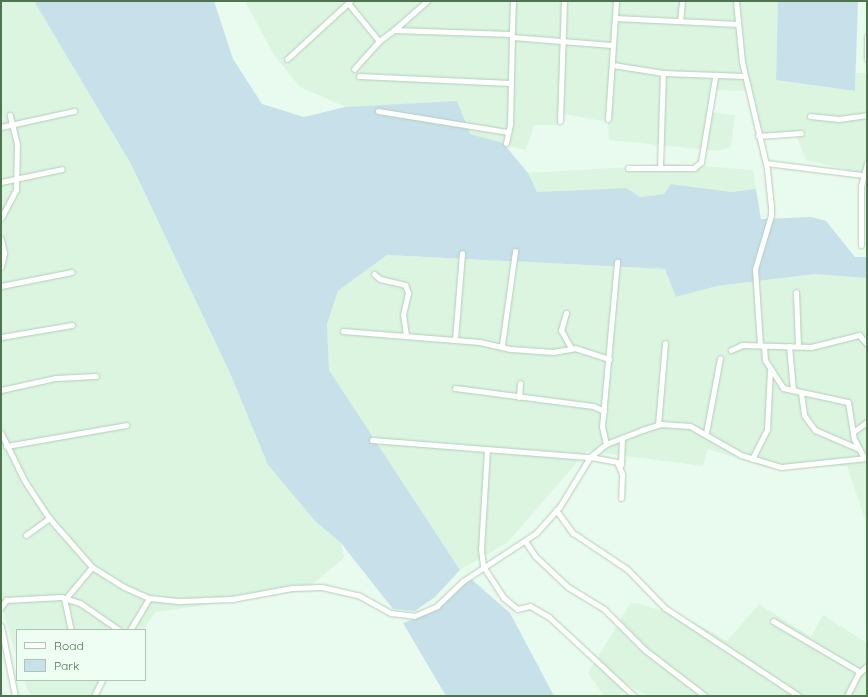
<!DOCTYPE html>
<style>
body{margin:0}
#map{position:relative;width:868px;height:697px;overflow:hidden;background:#e9fbee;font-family:Quicksand,sans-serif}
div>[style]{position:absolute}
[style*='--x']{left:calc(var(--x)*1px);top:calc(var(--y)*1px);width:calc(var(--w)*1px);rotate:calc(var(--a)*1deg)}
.residential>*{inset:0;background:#dbf5e1}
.green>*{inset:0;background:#c8e0e9}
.roads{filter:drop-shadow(0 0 1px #b2cfb6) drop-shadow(0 0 1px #b2cfb6)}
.street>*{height:5px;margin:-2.5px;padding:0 2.5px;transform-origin:2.5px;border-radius:2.5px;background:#fff}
span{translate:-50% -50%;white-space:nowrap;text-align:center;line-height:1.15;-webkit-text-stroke:3.5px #effef3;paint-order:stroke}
.frame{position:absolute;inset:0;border:2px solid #4e754f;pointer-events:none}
.legend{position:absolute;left:16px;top:629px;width:130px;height:52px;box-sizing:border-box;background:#effef3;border:1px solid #afc7b1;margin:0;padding:5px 7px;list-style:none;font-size:12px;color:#4e754f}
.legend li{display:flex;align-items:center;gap:8px;height:20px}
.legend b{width:20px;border:1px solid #afc7b1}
</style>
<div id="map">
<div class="residential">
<i style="clip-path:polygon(1px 1px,34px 1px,131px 164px,230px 373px,268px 465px,315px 521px,341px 543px,344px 558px,304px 591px,156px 612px,143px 630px,17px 630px,17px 658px,1px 605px)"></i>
<i style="clip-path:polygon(245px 1px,778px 1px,776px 80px,855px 91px,856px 73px,866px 73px,867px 194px,866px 174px,806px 160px,795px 133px,760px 135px,750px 91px,712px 90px,710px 112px,735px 115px,731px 147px,718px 151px,609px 140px,608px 122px,558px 113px,558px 125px,534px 125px,526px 150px,346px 107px,300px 87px,274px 55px)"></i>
<i style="clip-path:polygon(677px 164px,753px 170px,756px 189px,731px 192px,671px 184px,664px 194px,640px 197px,626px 188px,537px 192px,528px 173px)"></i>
<i style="clip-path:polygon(387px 255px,666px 269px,676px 297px,717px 286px,815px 274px,867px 278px,867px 525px,847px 466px,767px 468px,708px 449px,703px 466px,587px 451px,507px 543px,460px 570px,329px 370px,327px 324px,338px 291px)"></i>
<i style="clip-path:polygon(638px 603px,692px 621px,727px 641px,759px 604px,811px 637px,823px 615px,867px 643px,867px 696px,648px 696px,628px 685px,619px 696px,604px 696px,588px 673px,630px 604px)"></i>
<i style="clip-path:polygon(23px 680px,108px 680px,96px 696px,31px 696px)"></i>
</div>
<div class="green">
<i style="clip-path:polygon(34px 1px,214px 1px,233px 59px,262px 104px,304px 117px,345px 107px,457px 101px,470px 134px,503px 143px,528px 173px,537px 192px,626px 188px,640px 197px,664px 194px,671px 184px,731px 192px,756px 189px,761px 219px,811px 217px,826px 221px,855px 257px,867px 257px,867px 278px,815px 274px,717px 286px,676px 297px,665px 269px,387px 255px,338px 291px,327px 324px,329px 370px,460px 570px,435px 597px,415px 611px,393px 609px,341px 543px,315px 521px,268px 465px,230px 373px,131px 164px)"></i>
<i style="clip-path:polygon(778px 1px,858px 1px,855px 91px,776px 80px)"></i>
<i style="clip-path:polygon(470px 578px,510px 613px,554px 696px,446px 696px,403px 623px,432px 612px)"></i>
</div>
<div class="roads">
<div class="street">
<i style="--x:513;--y:1;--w:36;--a:92"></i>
<i style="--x:512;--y:37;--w:100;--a:4.6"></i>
<i style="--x:736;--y:1;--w:61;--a:84.4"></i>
<i style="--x:742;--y:62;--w:110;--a:76.8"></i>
<i style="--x:767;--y:169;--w:36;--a:84"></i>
<i style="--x:771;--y:205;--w:10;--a:90"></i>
<i style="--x:771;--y:215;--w:56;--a:106.5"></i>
<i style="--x:755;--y:269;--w:76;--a:86.2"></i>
<i style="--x:348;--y:3;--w:49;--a:50.8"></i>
<i style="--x:615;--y:18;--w:123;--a:2.8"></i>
<i style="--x:680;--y:21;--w:20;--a:-84"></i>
<i style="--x:394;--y:30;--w:44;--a:-41.3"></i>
<i style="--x:867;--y:36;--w:23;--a:90"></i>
<i style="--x:287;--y:59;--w:86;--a:-42.6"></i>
<i style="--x:613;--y:65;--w:51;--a:9.1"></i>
<i style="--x:663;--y:73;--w:82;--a:2.1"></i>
<i style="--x:354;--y:69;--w:38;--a:-48"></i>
<i style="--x:379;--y:41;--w:19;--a:-36"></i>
<i style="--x:394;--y:30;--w:117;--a:2"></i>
<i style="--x:359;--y:76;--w:151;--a:2.7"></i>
<i style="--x:378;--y:111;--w:132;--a:9.2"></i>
<i style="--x:810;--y:116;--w:29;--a:6"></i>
<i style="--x:839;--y:119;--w:28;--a:-8"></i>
<i style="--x:608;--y:119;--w:118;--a:-86.1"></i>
<i style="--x:560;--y:121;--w:120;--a:-88.1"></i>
<i style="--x:1;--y:127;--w:75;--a:-12.4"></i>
<i style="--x:758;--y:136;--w:43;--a:-4"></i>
<i style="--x:506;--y:143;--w:19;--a:-78"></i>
<i style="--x:510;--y:124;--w:87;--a:-88.7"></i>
<i style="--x:766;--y:163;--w:98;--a:7.1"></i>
<i style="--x:660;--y:167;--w:94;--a:-88.2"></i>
<i style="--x:628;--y:168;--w:66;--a:0"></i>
<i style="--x:694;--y:168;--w:9;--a:-41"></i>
<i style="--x:701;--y:162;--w:86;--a:-80.6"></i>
<i style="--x:1;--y:182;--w:62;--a:-12"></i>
<i style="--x:1;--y:218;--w:32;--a:-62"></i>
<i style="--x:16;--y:190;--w:46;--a:-88.8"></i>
<i style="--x:17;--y:144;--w:30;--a:-104"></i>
<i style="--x:1;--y:239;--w:14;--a:78"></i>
<i style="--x:4;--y:253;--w:14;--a:102"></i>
<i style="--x:861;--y:245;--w:59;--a:-90"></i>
<i style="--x:861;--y:186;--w:23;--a:-75"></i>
<i style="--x:374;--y:274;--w:8;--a:40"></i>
<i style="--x:380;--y:279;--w:26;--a:13"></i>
<i style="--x:405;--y:285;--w:9;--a:69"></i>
<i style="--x:408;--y:293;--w:22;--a:103"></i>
<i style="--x:403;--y:314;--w:22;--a:82"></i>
<i style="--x:1;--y:286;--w:72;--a:-11.2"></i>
<i style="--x:796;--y:292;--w:54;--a:87.9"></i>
<i style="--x:566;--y:313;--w:18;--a:106"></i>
<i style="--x:561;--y:330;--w:21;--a:61"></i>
<i style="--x:343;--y:331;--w:137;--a:4.6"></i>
<i style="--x:480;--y:342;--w:32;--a:13"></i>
<i style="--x:511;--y:349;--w:42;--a:4.1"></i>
<i style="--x:553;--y:352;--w:22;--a:-10"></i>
<i style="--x:575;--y:348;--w:36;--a:18"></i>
<i style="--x:1;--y:337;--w:72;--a:-9.6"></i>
<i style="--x:455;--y:339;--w:86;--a:-85.3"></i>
<i style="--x:502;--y:345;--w:95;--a:-82.1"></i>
<i style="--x:764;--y:346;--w:14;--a:86"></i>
<i style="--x:765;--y:360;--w:33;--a:57"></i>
<i style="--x:783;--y:388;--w:66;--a:12.2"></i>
<i style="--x:848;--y:402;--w:37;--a:81"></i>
<i style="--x:854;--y:439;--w:21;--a:62"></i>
<i style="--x:789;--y:346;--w:44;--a:84.8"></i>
<i style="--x:731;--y:350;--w:12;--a:-24"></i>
<i style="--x:742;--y:345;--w:69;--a:1.7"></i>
<i style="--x:811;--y:347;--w:49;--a:-14"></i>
<i style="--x:859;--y:335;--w:12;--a:48"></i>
<i style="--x:455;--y:388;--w:139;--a:7.4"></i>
<i style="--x:593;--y:406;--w:12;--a:24"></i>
<i style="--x:1;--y:390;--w:55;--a:-12.5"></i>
<i style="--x:55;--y:378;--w:41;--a:-2.8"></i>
<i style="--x:801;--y:393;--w:22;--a:82"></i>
<i style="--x:804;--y:415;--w:19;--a:54"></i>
<i style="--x:815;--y:430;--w:48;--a:23.4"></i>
<i style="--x:519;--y:397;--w:14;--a:-86"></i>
<i style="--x:658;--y:425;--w:82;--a:-85.1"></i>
<i style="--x:853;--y:432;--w:17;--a:-36"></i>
<i style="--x:1;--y:433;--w:52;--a:63.9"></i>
<i style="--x:24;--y:480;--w:45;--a:56.7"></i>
<i style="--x:49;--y:518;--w:65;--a:48.7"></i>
<i style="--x:92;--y:567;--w:38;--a:32"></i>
<i style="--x:124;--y:587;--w:27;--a:24"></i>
<i style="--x:149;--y:598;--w:31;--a:6"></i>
<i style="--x:180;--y:601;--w:52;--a:-2.2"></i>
<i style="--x:232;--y:599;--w:61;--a:-10.4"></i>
<i style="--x:292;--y:588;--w:30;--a:-2"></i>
<i style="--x:322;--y:587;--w:37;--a:13"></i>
<i style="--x:358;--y:595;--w:38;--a:29"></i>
<i style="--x:391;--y:613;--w:23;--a:7"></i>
<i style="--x:414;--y:616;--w:25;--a:-23"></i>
<i style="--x:437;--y:606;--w:36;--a:-44"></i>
<i style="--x:463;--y:581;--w:87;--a:-33.3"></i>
<i style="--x:536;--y:533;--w:36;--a:-48"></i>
<i style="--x:560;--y:506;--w:57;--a:-58.5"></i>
<i style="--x:590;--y:457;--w:21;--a:-39"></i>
<i style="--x:606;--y:444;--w:39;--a:-21"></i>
<i style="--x:642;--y:430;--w:20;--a:-18"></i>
<i style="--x:661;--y:424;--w:29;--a:4"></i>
<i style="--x:690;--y:426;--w:59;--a:29.6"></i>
<i style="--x:741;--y:455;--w:42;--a:16.7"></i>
<i style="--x:781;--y:467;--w:86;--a:-6"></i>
<i style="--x:706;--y:433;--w:76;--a:-79.4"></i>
<i style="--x:372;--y:440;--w:219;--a:4.5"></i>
<i style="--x:590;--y:457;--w:27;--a:10"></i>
<i style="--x:617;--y:462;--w:13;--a:67"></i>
<i style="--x:622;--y:474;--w:24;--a:92"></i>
<i style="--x:606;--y:444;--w:17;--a:-103"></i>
<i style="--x:602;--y:427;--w:166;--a:-84.8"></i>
<i style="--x:6;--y:446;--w:122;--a:-9.9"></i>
<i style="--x:487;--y:449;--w:100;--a:93.4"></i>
<i style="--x:481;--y:549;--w:17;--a:83"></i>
<i style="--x:483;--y:566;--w:38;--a:57"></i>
<i style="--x:504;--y:598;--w:17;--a:40"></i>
<i style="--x:517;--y:609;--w:13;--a:-13"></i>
<i style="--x:530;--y:606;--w:22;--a:30"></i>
<i style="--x:549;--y:617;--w:116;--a:42.9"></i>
<i style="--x:752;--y:459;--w:34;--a:-63"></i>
<i style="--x:767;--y:429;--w:59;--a:-87.1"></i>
<i style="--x:621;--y:465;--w:27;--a:-88"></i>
<i style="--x:556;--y:510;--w:29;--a:54"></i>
<i style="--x:573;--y:533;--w:65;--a:33.7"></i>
<i style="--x:627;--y:569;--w:54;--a:45.7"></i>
<i style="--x:665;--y:608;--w:160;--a:33.3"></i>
<i style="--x:26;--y:535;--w:29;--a:-36"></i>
<i style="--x:525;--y:541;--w:18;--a:56"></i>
<i style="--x:535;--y:556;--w:45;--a:43.2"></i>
<i style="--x:568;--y:587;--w:42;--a:31.4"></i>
<i style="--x:604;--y:609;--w:58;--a:45"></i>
<i style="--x:645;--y:650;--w:76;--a:37.5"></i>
<i style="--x:64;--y:598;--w:33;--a:78"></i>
<i style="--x:66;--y:598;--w:40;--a:-50"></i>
<i style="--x:1;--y:607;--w:9;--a:-54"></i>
<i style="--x:6;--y:600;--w:55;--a:-3.1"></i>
<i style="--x:61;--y:597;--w:20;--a:18"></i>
<i style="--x:80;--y:603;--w:47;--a:34.7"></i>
<i style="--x:773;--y:621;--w:101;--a:30.4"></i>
<i style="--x:1;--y:626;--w:71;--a:78.7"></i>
<i style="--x:130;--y:630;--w:37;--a:-59"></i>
<i style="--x:94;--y:696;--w:18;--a:-63"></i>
<i style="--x:847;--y:696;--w:25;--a:-63"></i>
<i style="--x:858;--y:674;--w:12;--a:-42"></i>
</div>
</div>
<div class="frame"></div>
<ul class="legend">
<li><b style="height:5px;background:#fff"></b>Road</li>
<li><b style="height:11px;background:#c8e0e9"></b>Park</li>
</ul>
</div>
